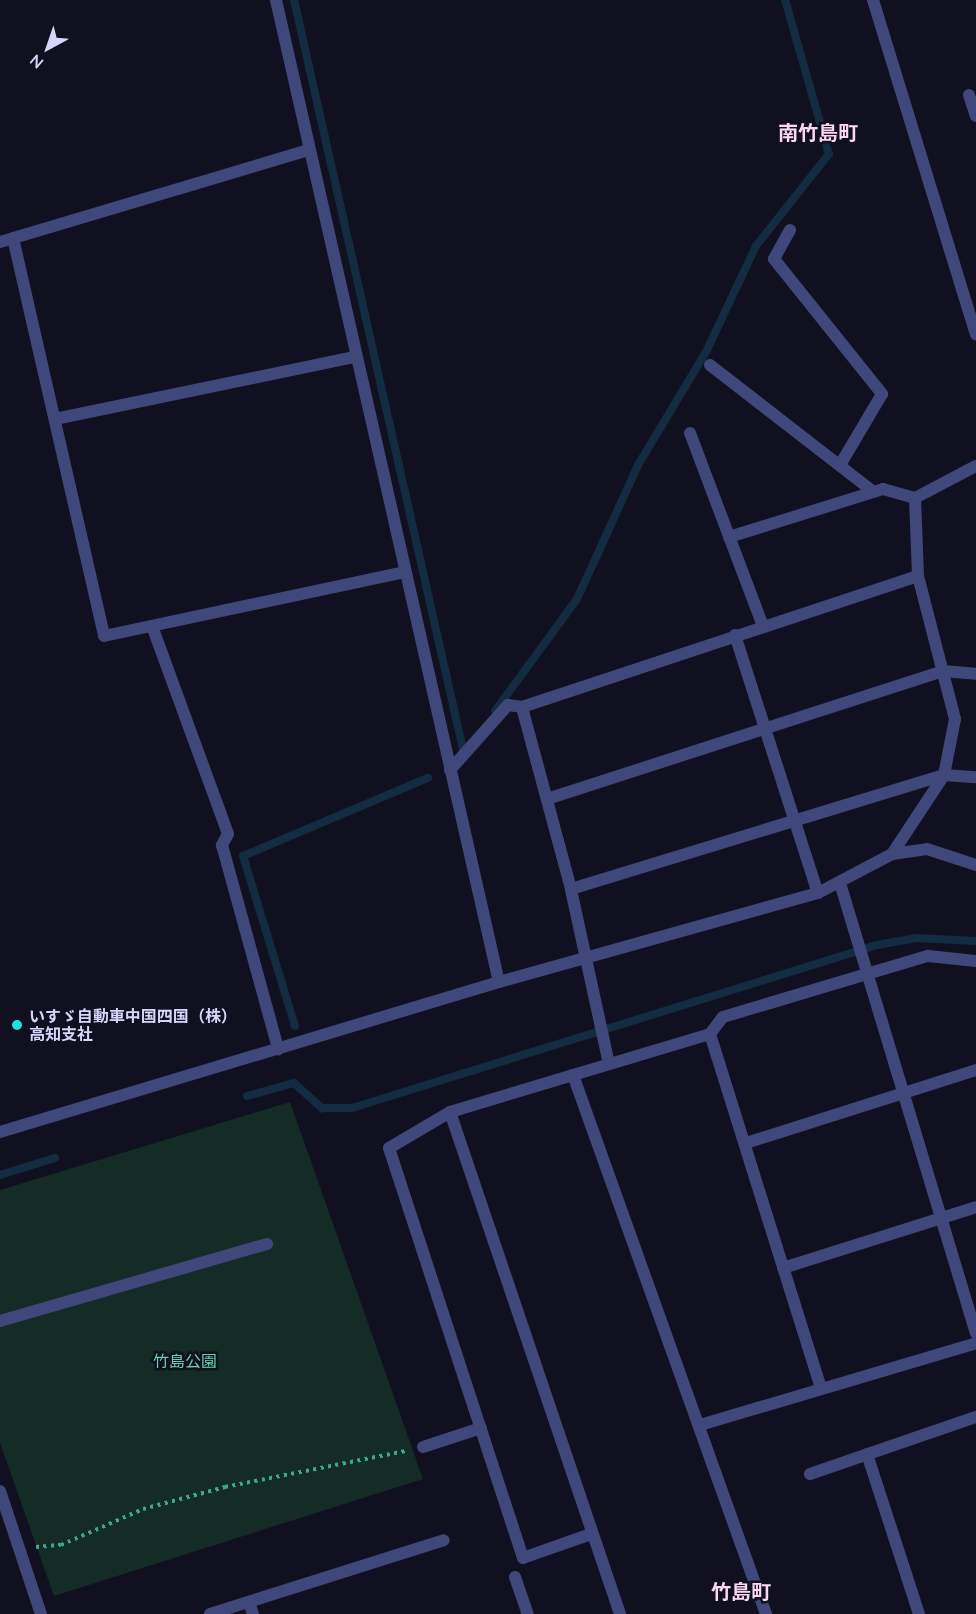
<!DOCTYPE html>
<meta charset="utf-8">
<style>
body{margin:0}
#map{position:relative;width:976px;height:1614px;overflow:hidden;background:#101021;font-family:Quicksand,"Noto Sans JP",sans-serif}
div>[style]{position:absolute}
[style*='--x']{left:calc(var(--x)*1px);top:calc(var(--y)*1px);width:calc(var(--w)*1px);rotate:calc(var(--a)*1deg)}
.green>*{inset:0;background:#142b26}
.stream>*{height:8px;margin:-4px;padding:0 4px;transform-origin:4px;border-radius:4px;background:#132c42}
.path>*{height:4px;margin-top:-2px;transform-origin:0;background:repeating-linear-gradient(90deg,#3ba891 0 3px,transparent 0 7.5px)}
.minor>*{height:12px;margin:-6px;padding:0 6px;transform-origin:6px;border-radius:6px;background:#40477b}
.dots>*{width:16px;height:16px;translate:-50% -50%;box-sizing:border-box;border:3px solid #101021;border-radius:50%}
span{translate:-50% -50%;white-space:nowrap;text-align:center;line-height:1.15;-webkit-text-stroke:5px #101021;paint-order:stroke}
.poi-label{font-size:16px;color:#d5d6fa;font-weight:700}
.left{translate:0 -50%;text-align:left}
.park-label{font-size:16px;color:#69d2a8}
.quarter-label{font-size:20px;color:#fbd7f3;font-weight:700}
.north{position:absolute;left:18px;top:18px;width:60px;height:60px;-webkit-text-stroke:4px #101021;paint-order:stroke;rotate:220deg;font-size:16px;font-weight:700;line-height:24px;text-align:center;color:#d5d6fa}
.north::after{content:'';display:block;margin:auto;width:21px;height:27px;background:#d5d6fa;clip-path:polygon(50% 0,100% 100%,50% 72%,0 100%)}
</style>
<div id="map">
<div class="green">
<i style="clip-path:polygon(290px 1102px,423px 1479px,54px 1596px,0 1443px,0 1190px)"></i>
</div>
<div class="stream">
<i style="--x:294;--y:0;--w:768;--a:77.29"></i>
<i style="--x:495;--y:711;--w:139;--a:-53.8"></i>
<i style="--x:577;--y:599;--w:147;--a:-65.5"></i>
<i style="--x:638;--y:465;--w:134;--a:-59"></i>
<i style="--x:707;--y:350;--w:115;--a:-64.8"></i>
<i style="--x:756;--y:246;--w:117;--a:-51.6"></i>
<i style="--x:829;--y:154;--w:160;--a:-105.9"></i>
<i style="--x:295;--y:1026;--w:178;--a:-107"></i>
<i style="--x:243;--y:856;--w:201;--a:-22.9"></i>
<i style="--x:247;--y:1096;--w:49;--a:-15.5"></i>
<i style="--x:294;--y:1083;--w:38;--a:42"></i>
<i style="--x:322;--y:1108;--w:30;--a:0"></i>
<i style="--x:352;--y:1108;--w:550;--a:-17.25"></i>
<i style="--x:877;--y:945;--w:40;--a:-10"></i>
<i style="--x:916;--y:938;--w:60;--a:2.9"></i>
<i style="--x:0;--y:1175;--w:58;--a:-17.2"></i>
</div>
<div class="path">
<i style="--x:36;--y:1547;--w:25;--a:-5"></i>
<i style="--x:61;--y:1545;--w:90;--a:-23.7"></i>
<i style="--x:143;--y:1509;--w:85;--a:-15"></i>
<i style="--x:225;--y:1487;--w:184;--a:-11.3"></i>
</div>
<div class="minor">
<i style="--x:276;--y:0;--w:1007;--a:77.21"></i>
<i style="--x:873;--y:0;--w:350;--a:72.9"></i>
<i style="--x:969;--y:95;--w:22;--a:72"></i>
<i style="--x:790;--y:230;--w:33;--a:119"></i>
<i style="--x:774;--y:259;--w:173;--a:51.3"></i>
<i style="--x:882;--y:394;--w:82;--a:120.6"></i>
<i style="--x:13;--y:238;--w:408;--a:77.1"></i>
<i style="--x:104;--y:636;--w:307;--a:-12"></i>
<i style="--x:0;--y:242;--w:321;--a:-16.6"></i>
<i style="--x:710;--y:365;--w:207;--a:37.8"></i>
<i style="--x:55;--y:419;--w:306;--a:-11.7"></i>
<i style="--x:690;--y:433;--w:206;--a:69.3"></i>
<i style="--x:729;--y:537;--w:161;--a:-17.3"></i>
<i style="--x:883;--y:489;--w:33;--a:16"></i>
<i style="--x:152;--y:626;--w:221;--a:69.9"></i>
<i style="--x:228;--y:834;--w:13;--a:119"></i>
<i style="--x:222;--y:845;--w:212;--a:74.6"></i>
<i style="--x:735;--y:635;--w:271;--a:72.2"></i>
<i style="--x:450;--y:770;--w:87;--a:-48.3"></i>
<i style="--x:508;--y:705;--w:14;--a:8"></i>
<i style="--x:547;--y:799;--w:416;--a:-17.9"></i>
<i style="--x:943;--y:671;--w:33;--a:5"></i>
<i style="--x:892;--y:854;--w:95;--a:-56.6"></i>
<i style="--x:944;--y:775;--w:57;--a:-78.9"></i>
<i style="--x:955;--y:719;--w:148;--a:-104.5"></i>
<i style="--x:918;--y:576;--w:78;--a:-92.2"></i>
<i style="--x:915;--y:498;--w:69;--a:-27.7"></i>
<i style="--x:840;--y:883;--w:470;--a:73.2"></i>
<i style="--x:571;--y:889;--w:390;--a:-17"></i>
<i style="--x:944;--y:775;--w:32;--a:4"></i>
<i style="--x:710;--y:1034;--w:371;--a:72.6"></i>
<i style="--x:609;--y:1064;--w:179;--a:-102.3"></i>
<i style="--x:571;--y:889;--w:188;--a:-105.1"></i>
<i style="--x:522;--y:707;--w:417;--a:-18.3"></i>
<i style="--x:573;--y:1075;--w:573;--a:70.3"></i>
<i style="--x:450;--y:1112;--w:530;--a:71.29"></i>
<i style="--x:0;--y:1132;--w:521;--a:-16.73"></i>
<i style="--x:499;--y:982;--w:331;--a:-15.6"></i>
<i style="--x:818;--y:893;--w:84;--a:-27.8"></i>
<i style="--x:892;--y:854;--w:35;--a:-8"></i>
<i style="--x:927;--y:849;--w:52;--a:18.1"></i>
<i style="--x:746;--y:1143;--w:241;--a:-17.6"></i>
<i style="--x:783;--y:1268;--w:202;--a:-17.5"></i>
<i style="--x:0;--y:1321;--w:278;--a:-16.1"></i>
<i style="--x:700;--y:1425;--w:288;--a:-16.5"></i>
<i style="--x:423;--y:1447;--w:61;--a:-18.1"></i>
<i style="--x:867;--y:1454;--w:168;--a:72"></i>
<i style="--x:810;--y:1474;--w:176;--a:-19"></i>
<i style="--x:0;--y:1491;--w:130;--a:71.6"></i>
<i style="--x:591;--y:1534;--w:72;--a:160.6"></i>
<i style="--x:523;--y:1558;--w:431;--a:-108.1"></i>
<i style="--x:389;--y:1148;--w:71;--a:-30.5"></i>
<i style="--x:450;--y:1112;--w:271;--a:-16.7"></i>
<i style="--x:710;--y:1034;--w:21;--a:-53"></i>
<i style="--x:723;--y:1017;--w:214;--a:-16.6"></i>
<i style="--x:928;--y:956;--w:48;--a:5.9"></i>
<i style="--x:515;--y:1577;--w:39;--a:71"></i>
<i style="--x:249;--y:1602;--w:13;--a:72"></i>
<i style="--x:210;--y:1614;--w:245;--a:-17.5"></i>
</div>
<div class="dots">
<i style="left:17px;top:1025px;background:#19e3d8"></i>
</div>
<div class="poi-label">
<span class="left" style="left:29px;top:1025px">いすゞ自動車中国四国（株）<br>高知支社</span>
</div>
<div class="park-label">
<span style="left:185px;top:1361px">竹島公園</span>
</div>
<div class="quarter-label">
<span style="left:818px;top:132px">南竹島町</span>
<span style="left:741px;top:1591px">竹島町</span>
</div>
<div class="north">N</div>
</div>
